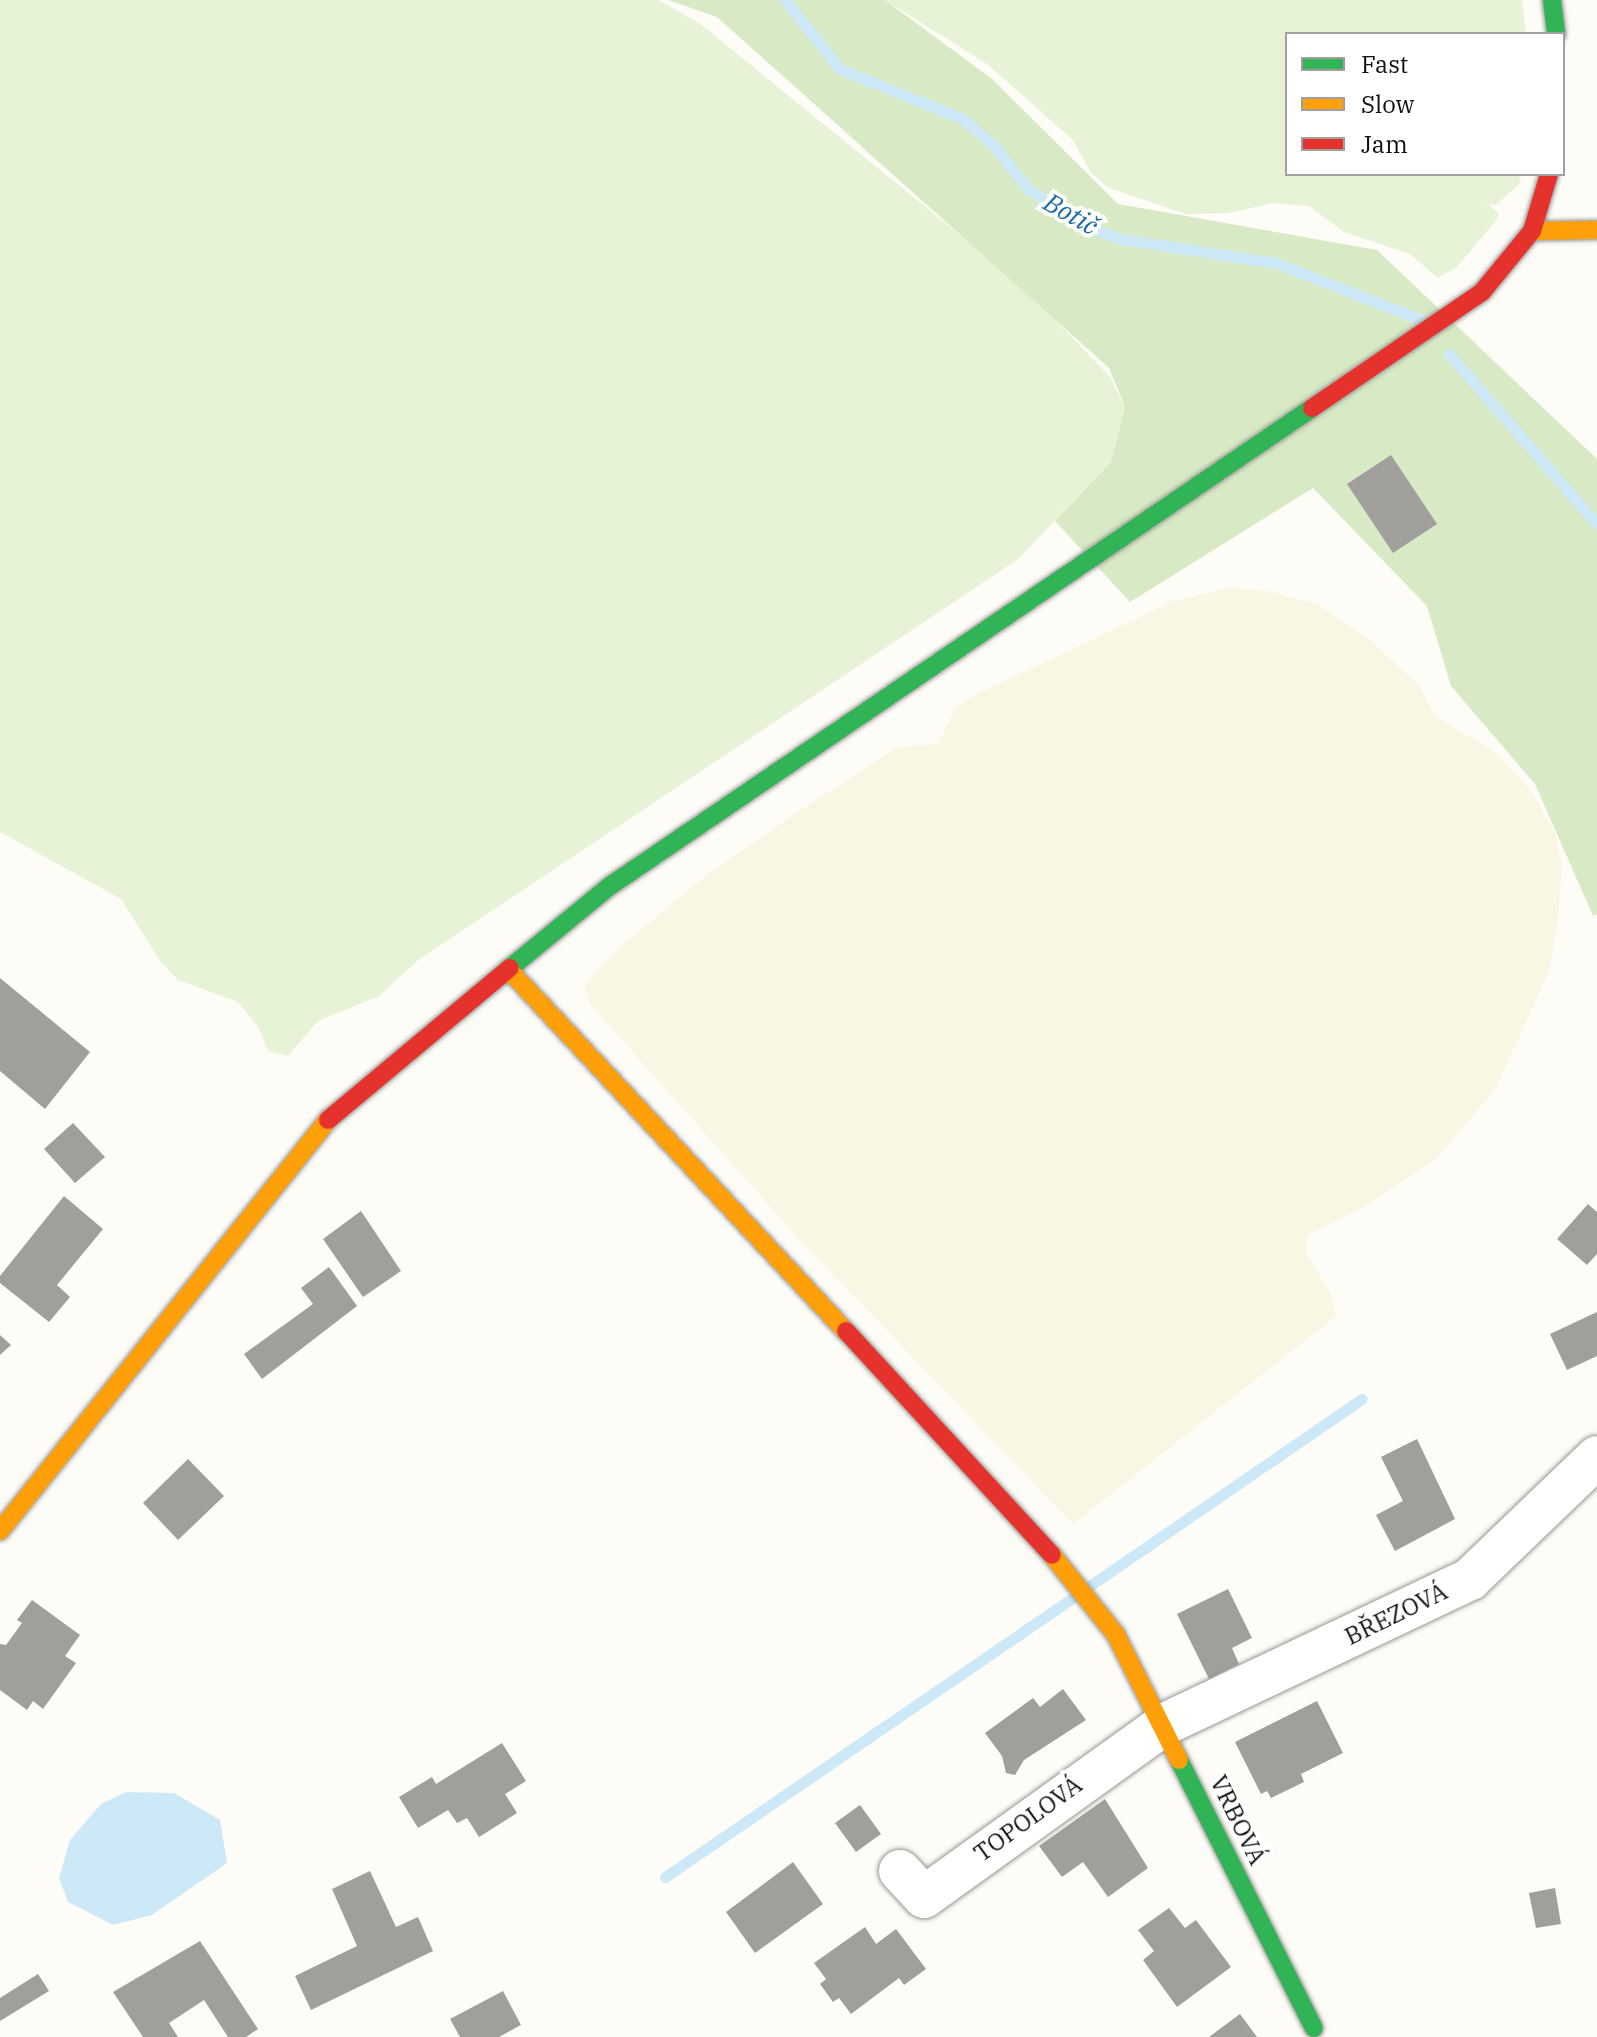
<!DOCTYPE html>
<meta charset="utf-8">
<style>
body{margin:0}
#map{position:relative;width:1597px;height:2037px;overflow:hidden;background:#fdfcf7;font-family:"IBM Plex Serif",serif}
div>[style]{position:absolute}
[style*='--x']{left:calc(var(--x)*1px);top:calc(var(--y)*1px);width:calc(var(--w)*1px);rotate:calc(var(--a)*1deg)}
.farmland>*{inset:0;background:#f9f7e4}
.green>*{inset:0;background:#e7f3d7}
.forest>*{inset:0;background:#d8eac5}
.water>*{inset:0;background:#cde8f7}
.stream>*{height:11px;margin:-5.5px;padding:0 5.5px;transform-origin:5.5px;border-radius:5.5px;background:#cde8f7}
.building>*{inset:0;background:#a19f9c}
.roads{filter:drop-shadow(0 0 2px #979795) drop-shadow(0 0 2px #979795)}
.street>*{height:42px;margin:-21px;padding:0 21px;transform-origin:21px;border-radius:21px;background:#fffffe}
.fast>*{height:18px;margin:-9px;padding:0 9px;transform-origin:9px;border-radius:9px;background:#30b455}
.slow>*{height:18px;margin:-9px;padding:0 9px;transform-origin:9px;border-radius:9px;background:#ff9f0a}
.jam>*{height:18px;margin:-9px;padding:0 9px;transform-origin:9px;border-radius:9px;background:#e5322d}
span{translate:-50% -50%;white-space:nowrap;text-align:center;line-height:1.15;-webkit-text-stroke:8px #fff;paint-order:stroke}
.street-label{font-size:24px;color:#111}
.water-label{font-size:26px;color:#1768a6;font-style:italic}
.legend{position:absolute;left:1285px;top:32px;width:280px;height:144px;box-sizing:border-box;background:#fff;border:2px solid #a0a0a0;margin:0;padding:10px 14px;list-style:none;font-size:24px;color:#111}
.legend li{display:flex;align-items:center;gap:16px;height:40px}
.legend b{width:40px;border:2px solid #a0a0a0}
</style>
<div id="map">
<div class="farmland">
<i style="clip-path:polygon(1228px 588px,1269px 591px,1319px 605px,1374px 643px,1420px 687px,1435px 716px,1495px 752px,1532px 792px,1555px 833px,1562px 865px,1558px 921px,1549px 971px,1496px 1088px,1438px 1157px,1364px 1207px,1308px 1235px,1306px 1254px,1331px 1294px,1336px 1316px,1073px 1524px,798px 1238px,590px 1004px,584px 985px,627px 941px,703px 878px,799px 811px,898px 747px,938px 744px,955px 708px,971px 697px,1174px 601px)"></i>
</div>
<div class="green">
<i style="clip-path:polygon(0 0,659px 0,699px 23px,1023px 286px,1110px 377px,1125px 406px,1111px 462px,1018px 559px,417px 961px,379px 996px,318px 1021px,288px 1056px,268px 1051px,259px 1028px,238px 1002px,178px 980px,160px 961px,121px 899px,0 832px)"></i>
<i style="clip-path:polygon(885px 0,1522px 0,1526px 34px,1287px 34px,1287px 174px,1521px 174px,1519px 184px,1496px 205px,1487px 204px,1499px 213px,1497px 219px,1457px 267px,1438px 278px,1410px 254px,1344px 232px,1309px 206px,1273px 203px,1229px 213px,1186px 214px,1109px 188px,1091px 173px,1073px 140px,987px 64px)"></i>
</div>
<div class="forest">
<i style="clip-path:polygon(668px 0,885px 0,992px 79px,1118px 204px,1377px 250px,1597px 459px,1597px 914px,1593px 916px,1535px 784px,1451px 686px,1427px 606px,1313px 488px,1130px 602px,1055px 521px,1111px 462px,1125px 406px,1109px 368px,717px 17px)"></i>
</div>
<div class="water">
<i style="clip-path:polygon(126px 1792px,174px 1793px,220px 1820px,227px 1863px,152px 1915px,113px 1925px,68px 1902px,59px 1878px,70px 1840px,101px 1804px)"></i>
</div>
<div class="stream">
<i style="--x:785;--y:0;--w:88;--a:51.4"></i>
<i style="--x:840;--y:69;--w:133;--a:22.1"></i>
<i style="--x:963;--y:119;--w:41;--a:41.1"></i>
<i style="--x:994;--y:146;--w:55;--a:51.7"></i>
<i style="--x:1028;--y:189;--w:63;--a:33.9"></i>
<i style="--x:1080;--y:224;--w:44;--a:20.1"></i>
<i style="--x:1121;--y:239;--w:157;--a:8.8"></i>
<i style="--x:1276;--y:263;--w:155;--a:21.3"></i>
<i style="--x:1449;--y:354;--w:225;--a:49"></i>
<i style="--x:1088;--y:1587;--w:332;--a:-34.5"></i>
<i style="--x:665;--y:1877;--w:496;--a:-34.4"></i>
</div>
<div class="building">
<i style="clip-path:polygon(1391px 455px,1437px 524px,1393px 553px,1347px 484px)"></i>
<i style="clip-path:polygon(0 978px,90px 1052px,45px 1109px,0 1071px)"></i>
<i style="clip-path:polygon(73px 1123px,105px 1157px,75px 1183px,44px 1149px)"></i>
<i style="clip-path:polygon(64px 1196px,103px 1229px,57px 1285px,70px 1297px,49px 1322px,0 1283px,0 1276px)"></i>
<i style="clip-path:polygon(1588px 1204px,1597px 1212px,1597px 1254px,1587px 1265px,1557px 1239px)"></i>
<i style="clip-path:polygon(361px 1211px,401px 1271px,363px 1297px,323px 1239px)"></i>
<i style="clip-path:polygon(329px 1267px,357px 1306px,262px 1379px,244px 1354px,313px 1304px,301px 1288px)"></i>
<i style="clip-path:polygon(1597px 1312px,1597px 1356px,1567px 1370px,1550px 1334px)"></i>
<i style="clip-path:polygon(0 1335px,11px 1345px,0 1355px)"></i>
<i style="clip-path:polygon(1417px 1439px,1455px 1519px,1395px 1551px,1376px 1515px,1403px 1501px,1381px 1457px)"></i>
<i style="clip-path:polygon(188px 1459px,224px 1496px,178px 1540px,143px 1503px)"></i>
<i style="clip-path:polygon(1228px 1589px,1252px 1638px,1232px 1648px,1239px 1664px,1209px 1679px,1177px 1614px)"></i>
<i style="clip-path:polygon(32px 1600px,80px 1635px,65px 1656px,76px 1663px,43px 1709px,33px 1701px,27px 1710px,0 1690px,0 1644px,6px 1645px,22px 1623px,17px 1620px)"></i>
<i style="clip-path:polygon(1063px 1689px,1086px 1720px,1024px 1760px,1015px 1775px,1006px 1773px,1002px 1756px,985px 1733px,1033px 1698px,1040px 1707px)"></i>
<i style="clip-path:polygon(1317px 1701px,1343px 1753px,1301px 1774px,1304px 1782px,1271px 1798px,1267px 1791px,1261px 1794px,1235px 1742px)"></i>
<i style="clip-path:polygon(502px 1743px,526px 1781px,505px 1794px,517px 1813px,479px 1837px,467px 1818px,457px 1823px,448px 1810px,418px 1828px,399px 1797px,432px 1777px,436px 1784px)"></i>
<i style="clip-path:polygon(1105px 1799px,1148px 1868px,1108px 1897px,1083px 1862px,1062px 1877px,1039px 1846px)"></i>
<i style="clip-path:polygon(860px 1805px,881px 1834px,856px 1852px,835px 1823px)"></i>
<i style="clip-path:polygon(793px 1862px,823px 1904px,755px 1953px,726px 1912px)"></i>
<i style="clip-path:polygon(370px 1871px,396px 1927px,418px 1917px,433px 1951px,311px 2010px,295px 1976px,357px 1946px,332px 1889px)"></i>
<i style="clip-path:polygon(1555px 1888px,1561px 1924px,1536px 1928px,1529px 1893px)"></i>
<i style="clip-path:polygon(1169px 1908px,1185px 1928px,1196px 1920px,1231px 1967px,1177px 2007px,1143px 1960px,1154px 1951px,1138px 1930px)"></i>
<i style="clip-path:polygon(865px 1927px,876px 1944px,896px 1929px,926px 1969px,904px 1985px,899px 1978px,851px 2014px,839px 1998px,833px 2002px,820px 1984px,826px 1979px,814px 1963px)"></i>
<i style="clip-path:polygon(200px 1941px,258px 2029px,246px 2037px,228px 2037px,204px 2000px,169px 2023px,178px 2037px,143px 2037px,113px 1992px)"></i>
<i style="clip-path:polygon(38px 1974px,49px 1991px,0 2021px,0 1998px)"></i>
<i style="clip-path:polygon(503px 1991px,521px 2025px,499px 2037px,460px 2037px,450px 2019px)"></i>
<i style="clip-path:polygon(1240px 2014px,1257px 2037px,1209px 2037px)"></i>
</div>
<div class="roads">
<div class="street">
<i style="--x:900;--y:1871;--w:35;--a:47"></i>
<i style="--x:924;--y:1897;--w:294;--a:-35.7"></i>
<i style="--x:1163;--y:1725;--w:340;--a:-25.4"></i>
<i style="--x:1470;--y:1579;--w:176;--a:-43.8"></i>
</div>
<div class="fast">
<i style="--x:1552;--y:0;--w:34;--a:83"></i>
<i style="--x:510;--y:968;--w:129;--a:-39.4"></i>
<i style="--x:610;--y:886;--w:849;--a:-34.25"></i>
<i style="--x:1179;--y:1760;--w:300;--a:63.3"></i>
</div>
<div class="slow">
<i style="--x:1532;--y:231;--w:65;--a:-0.9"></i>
<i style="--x:508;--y:969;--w:495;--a:47"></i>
<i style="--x:0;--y:1531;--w:526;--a:-51.41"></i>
<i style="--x:1052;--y:1555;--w:102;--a:51.3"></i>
<i style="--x:1116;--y:1635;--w:140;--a:63.3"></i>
</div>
<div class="jam">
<i style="--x:1312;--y:408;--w:206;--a:-34.3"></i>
<i style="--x:1482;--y:292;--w:79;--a:-50.7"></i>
<i style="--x:1532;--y:231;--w:59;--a:-73.4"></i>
<i style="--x:328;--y:1120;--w:237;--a:-39.9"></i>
<i style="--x:846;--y:1331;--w:304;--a:47.4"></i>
</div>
</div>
<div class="street-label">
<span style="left:1396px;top:1614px;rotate:-26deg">BŘEZOVÁ</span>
<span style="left:1028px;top:1819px;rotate:-36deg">TOPOLOVÁ</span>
<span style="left:1238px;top:1820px;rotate:64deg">VRBOVÁ</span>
</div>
<div class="water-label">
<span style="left:1071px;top:214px;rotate:29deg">Botič</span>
</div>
<ul class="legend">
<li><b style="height:10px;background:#30b455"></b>Fast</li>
<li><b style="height:10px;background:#ff9f0a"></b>Slow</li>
<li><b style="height:10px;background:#e5322d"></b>Jam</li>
</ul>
</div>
